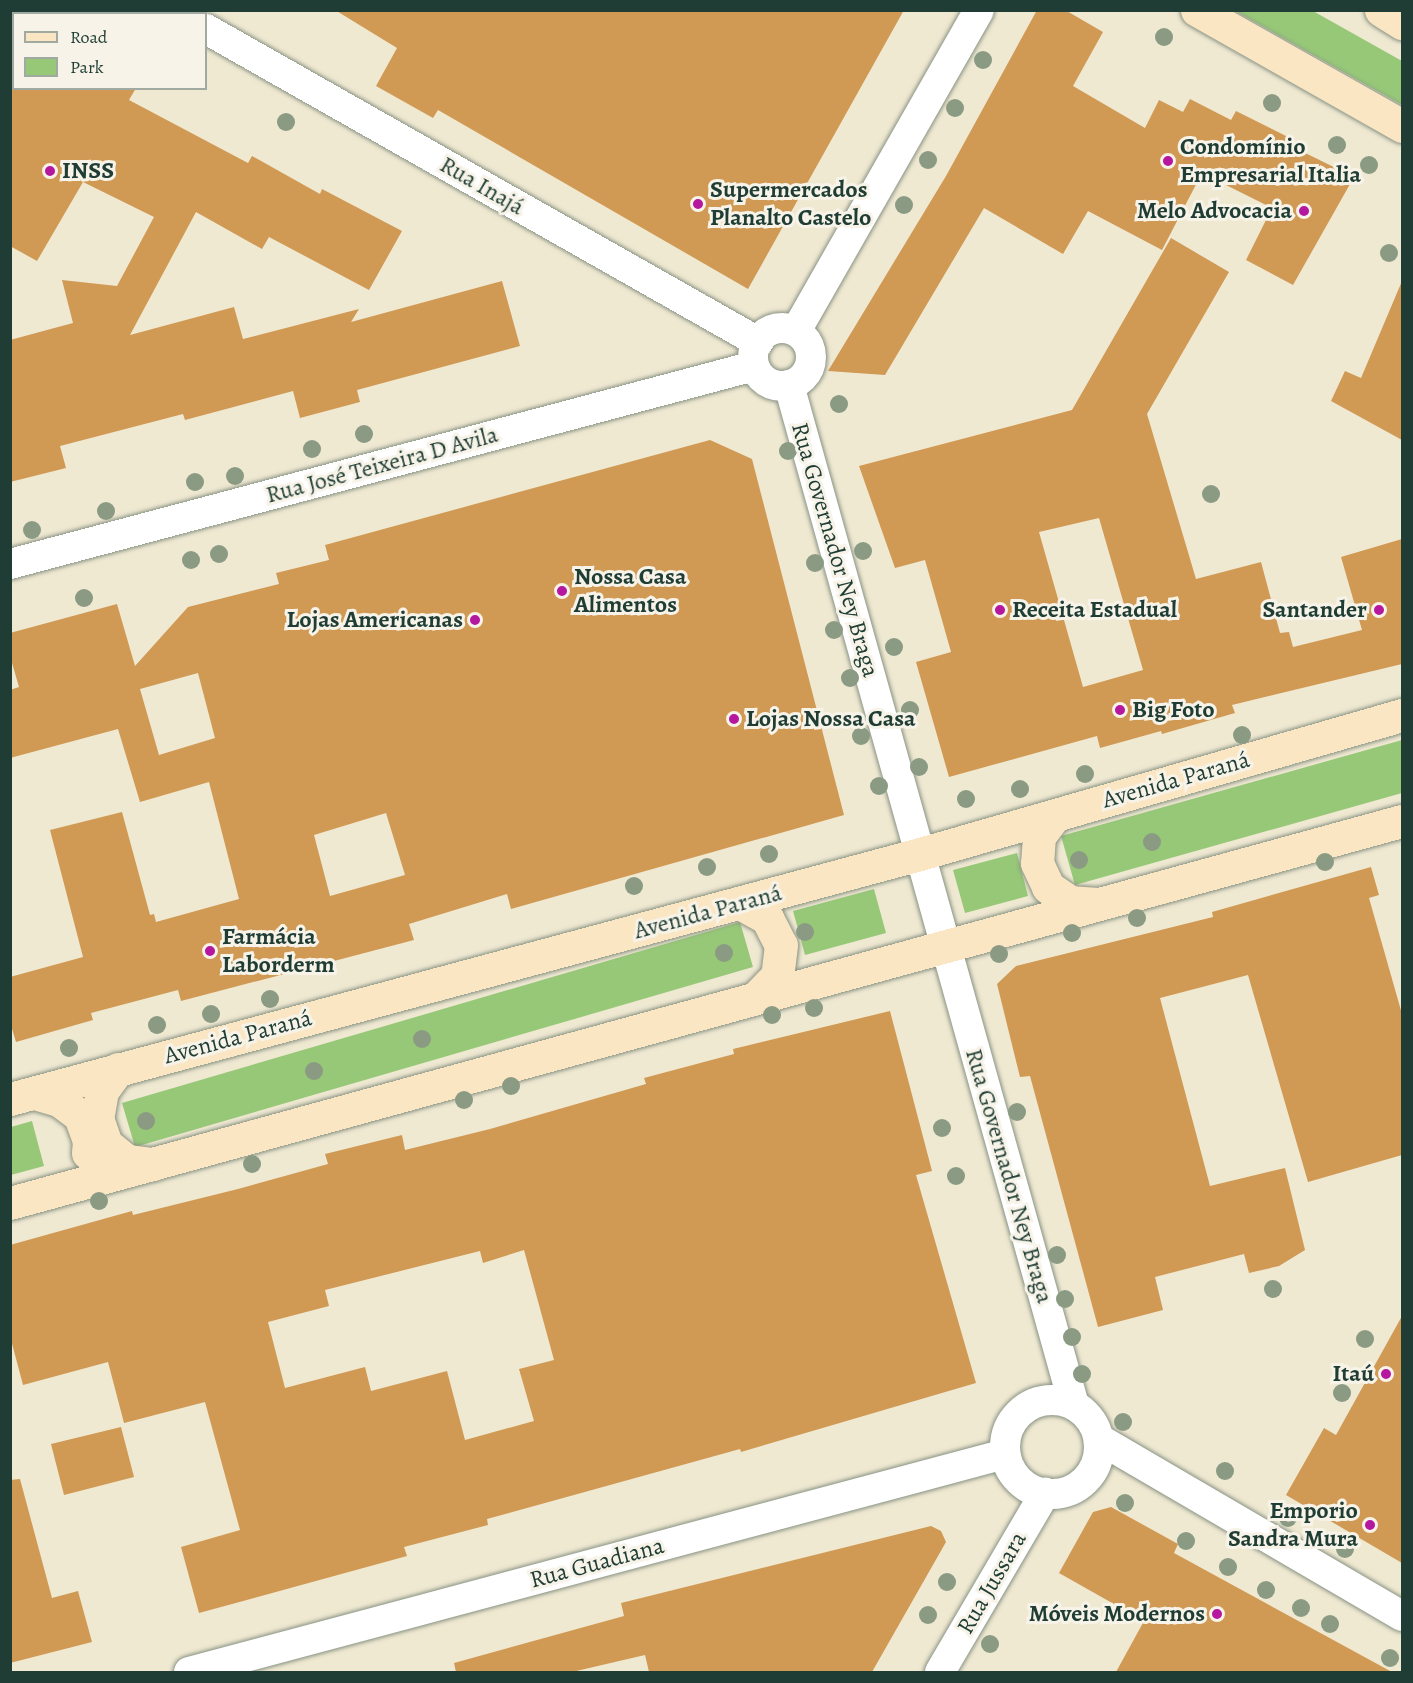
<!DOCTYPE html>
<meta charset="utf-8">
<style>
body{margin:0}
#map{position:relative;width:1413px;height:1683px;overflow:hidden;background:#f0e9d2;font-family:Alegreya,serif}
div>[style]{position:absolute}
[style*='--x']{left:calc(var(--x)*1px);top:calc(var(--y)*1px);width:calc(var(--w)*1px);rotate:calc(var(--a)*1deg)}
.green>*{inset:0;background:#97c878}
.building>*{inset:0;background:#d09954}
.roads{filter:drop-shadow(0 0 2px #889383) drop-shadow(0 0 2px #889383)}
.street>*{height:30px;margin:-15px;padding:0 15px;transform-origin:15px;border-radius:15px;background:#fff}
.street>.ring{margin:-15px;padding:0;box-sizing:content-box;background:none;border:30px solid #fff;border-radius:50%}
.secondary>*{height:33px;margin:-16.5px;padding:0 16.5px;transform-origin:16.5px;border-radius:16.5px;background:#fbe6c4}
.trees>*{width:18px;height:18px;margin:-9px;border-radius:50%;background:#8a9a83}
.dots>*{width:16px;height:16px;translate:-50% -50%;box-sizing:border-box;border:3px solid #f7f3e8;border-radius:50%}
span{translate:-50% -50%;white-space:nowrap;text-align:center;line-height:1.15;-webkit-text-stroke:6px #f7f3e8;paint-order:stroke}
.poi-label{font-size:24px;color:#1f3d34;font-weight:700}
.left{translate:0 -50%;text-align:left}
.right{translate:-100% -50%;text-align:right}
.street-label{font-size:24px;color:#1f3d34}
.frame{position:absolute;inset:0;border:12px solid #1f3d34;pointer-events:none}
.legend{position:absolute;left:12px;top:12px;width:195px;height:78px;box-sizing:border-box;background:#f7f3e8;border:2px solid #a1aaa0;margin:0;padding:8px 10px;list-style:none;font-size:18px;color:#1f3d34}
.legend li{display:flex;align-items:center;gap:12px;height:30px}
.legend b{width:30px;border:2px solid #a1aaa0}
</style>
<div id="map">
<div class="green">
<i style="clip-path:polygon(1235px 11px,1313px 11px,1402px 61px,1402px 105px)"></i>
<i style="clip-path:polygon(1402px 740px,1402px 793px,1075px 885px,1061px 836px)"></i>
<i style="clip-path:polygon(1017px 853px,1028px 896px,965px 913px,953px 870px)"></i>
<i style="clip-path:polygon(874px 889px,886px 933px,805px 955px,793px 911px)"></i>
<i style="clip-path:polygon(740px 922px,753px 967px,135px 1147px,122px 1103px)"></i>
<i style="clip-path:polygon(32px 1121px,44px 1166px,11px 1175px,11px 1127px)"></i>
</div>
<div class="building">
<i style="clip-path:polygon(335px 10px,904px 10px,748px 289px,438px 110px,433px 118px,376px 86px,397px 48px)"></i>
<i style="clip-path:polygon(1037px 10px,1065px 10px,1103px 32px,1073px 86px,1145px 128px,1159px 100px,1183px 112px,1190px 99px,1231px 120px,1236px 111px,1288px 137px,1285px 143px,1354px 177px,1293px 285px,1246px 260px,1272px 208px,1202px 173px,1162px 250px,1088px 211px,1063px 254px,984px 208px,885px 375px,828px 371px,946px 176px)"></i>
<i style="clip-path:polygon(10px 88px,136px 88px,129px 100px,248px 163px,252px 156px,320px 194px,322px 189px,402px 231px,369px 290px,269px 237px,262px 249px,196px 212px,130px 335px,234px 307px,243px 339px,359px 309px,351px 322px,502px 281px,520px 346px,357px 390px,360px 402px,300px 418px,293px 391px,185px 420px,183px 414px,60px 446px,66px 468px,10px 482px,10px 340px,73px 323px,62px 280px,117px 286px,154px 217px,83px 182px,37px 261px,10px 246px)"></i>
<i style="clip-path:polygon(evenodd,1171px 238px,1229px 272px,1147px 414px,1196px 579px,1261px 562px,1280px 633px,1289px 632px,1293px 647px,1362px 630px,1341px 557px,1402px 539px,1402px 664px,1232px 705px,1235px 713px,1162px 734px,1161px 731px,1100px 748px,1097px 736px,949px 777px,916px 662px,951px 652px,925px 560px,895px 568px,859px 466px,1072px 410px,1171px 238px,1099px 518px,1143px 670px,1083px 687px,1039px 532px,1099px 518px)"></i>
<i style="clip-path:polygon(1402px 281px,1402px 440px,1331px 401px,1345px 371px,1361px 378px)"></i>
<i style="clip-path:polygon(evenodd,710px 440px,752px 459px,844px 815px,511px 909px,507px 894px,409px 924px,414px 940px,181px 1001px,178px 990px,91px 1013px,93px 1020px,16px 1042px,10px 1022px,10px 977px,83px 957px,50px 830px,122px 812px,150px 915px,154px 914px,156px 922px,239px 899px,209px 782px,140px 802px,118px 729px,10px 758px,10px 690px,19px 687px,10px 656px,10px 633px,117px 604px,135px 666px,188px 607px,279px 584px,276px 573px,329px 560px,325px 545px,710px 440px,198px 673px,215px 738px,159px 755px,140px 689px,198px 673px,710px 440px,386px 813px,405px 875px,330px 896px,314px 835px,386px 813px)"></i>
<i style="clip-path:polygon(1371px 867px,1379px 895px,1369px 898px,1402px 1014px,1402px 1155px,1308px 1182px,1248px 975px,1160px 998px,1210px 1186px,1285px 1168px,1305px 1250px,1279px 1266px,1249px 1273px,1244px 1254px,1155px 1277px,1163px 1310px,1098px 1327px,1030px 1076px,1020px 1077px,997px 984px,1016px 966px,1213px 917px,1212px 912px)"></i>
<i style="clip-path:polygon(evenodd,890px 1011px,932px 1171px,916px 1175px,976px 1383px,741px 1452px,740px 1449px,487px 1519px,488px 1525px,404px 1547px,407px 1556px,199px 1613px,181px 1547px,240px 1530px,205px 1402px,124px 1423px,108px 1362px,23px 1385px,10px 1336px,10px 1245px,132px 1211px,133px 1215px,238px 1189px,328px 1164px,325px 1154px,402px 1135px,405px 1150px,490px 1129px,646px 1084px,644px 1078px,734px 1054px,733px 1049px,890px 1011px,524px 1250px,554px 1360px,519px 1369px,534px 1421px,465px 1440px,447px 1371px,371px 1391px,365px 1367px,285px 1388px,268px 1322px,329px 1306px,325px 1290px,480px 1251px,483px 1263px,524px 1250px)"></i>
<i style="clip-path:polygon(1402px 1316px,1402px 1563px,1286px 1495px,1324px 1428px,1336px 1435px)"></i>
<i style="clip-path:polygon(121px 1427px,134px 1477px,64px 1495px,51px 1444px)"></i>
<i style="clip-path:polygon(20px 1479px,52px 1598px,78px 1591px,92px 1642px,10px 1663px,10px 1480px)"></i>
<i style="clip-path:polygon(1111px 1507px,1178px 1544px,1174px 1553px,1392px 1672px,1116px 1672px,1144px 1621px,1059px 1573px,1093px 1512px)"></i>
<i style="clip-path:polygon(931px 1526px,941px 1531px,946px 1542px,872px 1672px,649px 1672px,645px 1655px,572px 1672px,456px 1672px,454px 1663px,624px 1616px,621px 1603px)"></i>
</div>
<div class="roads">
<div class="street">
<i style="--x:173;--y:10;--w:6;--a:39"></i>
<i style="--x:206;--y:29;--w:635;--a:29.55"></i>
<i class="ring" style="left:753px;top:328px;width:28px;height:28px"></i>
<i style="--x:796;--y:331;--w:369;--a:-60.3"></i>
<i style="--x:789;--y:385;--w:1059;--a:74.39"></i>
<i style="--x:10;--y:564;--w:770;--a:-14.9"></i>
<i class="ring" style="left:1005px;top:1400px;width:64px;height:64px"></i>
<i style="--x:1099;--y:1439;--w:351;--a:30.3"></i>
<i style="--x:189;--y:1672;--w:845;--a:-14.96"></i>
<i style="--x:940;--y:1672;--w:208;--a:-59.6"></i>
</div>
<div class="secondary">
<i style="--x:1197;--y:10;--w:236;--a:29.5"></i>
<i style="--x:1381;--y:10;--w:25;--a:32"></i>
<i style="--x:1055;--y:815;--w:26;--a:127"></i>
<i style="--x:1039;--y:836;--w:27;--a:94"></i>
<i style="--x:1037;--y:863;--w:26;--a:65"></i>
<i style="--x:1048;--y:887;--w:27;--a:34"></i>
<i style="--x:1070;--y:902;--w:26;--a:4"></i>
<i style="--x:740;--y:903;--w:31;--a:29"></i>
<i style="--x:767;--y:918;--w:30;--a:63"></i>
<i style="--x:781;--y:945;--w:31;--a:97"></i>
<i style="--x:777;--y:976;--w:30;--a:134"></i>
<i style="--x:118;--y:1069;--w:27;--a:126"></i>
<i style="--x:102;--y:1091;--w:27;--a:100"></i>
<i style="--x:97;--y:1118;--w:28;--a:71"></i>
<i style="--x:106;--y:1144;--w:27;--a:39"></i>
<i style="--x:127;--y:1161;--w:26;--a:7"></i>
<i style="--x:34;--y:1093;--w:26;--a:16"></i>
<i style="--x:59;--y:1100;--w:26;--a:37"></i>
<i style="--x:80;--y:1116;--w:27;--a:70"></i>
<i style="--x:89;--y:1141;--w:12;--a:95"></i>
<i style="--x:10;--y:1099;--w:942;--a:-15.07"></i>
<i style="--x:920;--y:854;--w:502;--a:-16.09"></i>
<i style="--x:10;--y:1203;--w:1443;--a:-15.35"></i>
</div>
</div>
<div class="trees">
<i style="left:1164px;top:37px"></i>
<i style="left:983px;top:60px"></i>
<i style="left:1272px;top:103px"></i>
<i style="left:955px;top:108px"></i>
<i style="left:286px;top:122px"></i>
<i style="left:1337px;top:145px"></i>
<i style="left:928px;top:160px"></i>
<i style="left:1369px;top:165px"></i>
<i style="left:904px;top:205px"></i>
<i style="left:1389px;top:253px"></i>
<i style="left:839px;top:404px"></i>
<i style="left:364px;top:434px"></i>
<i style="left:312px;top:449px"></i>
<i style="left:788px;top:451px"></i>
<i style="left:235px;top:476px"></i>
<i style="left:195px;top:482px"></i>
<i style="left:1211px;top:494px"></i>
<i style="left:106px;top:511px"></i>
<i style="left:32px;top:530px"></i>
<i style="left:863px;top:551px"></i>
<i style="left:219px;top:554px"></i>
<i style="left:191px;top:560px"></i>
<i style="left:815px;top:563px"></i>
<i style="left:84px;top:598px"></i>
<i style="left:834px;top:630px"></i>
<i style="left:894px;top:647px"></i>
<i style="left:850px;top:678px"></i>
<i style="left:910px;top:710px"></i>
<i style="left:1242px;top:735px"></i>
<i style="left:861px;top:736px"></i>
<i style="left:919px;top:767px"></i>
<i style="left:1085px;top:774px"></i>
<i style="left:879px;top:786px"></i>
<i style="left:1020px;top:789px"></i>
<i style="left:966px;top:799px"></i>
<i style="left:1152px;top:842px"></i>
<i style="left:769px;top:854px"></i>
<i style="left:1079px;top:860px"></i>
<i style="left:1325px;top:862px"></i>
<i style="left:707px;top:867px"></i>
<i style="left:634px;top:886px"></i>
<i style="left:1137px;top:918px"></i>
<i style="left:805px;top:932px"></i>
<i style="left:1072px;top:933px"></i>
<i style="left:724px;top:953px"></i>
<i style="left:999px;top:954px"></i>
<i style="left:270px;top:999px"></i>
<i style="left:814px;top:1008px"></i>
<i style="left:211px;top:1014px"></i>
<i style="left:772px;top:1015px"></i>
<i style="left:157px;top:1025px"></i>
<i style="left:422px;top:1039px"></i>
<i style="left:69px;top:1048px"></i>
<i style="left:314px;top:1071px"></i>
<i style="left:511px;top:1086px"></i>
<i style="left:464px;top:1100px"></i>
<i style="left:1017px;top:1112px"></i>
<i style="left:146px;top:1121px"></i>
<i style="left:942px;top:1128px"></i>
<i style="left:252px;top:1164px"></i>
<i style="left:956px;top:1176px"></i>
<i style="left:99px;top:1201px"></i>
<i style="left:1057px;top:1255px"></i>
<i style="left:1273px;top:1289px"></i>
<i style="left:1065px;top:1299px"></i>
<i style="left:1072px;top:1337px"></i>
<i style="left:1365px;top:1339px"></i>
<i style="left:1082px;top:1374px"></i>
<i style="left:1342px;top:1393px"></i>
<i style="left:1123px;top:1422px"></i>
<i style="left:1225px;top:1471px"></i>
<i style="left:1125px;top:1503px"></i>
<i style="left:1288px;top:1518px"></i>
<i style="left:1186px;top:1541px"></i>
<i style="left:1345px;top:1549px"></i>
<i style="left:1228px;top:1567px"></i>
<i style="left:947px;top:1582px"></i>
<i style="left:1266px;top:1590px"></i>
<i style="left:1301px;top:1608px"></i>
<i style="left:928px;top:1615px"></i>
<i style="left:1330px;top:1624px"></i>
<i style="left:990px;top:1644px"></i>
<i style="left:1390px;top:1658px"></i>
</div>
<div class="dots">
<i style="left:1168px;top:161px;background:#b5179e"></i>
<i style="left:50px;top:171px;background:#b5179e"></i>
<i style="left:698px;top:204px;background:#b5179e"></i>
<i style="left:1304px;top:211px;background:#b5179e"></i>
<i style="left:562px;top:591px;background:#b5179e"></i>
<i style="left:1000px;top:610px;background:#b5179e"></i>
<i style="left:1379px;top:610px;background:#b5179e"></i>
<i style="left:475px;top:620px;background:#b5179e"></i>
<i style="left:1120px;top:710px;background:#b5179e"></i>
<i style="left:734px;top:719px;background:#b5179e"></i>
<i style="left:210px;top:951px;background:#b5179e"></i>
<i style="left:1386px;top:1374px;background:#b5179e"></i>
<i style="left:1370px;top:1525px;background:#b5179e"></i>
<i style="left:1217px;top:1614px;background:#b5179e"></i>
</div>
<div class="poi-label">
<span class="left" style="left:1180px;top:161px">Condomínio<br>Empresarial Italia</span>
<span class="left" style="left:62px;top:171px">INSS</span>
<span class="left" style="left:710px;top:204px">Supermercados<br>Planalto Castelo</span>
<span class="right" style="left:1292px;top:211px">Melo Advocacia</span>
<span class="left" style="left:574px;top:591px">Nossa Casa<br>Alimentos</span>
<span class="left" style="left:1012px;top:610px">Receita Estadual</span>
<span class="right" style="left:1367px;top:610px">Santander</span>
<span class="right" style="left:463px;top:620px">Lojas Americanas</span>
<span class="left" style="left:1132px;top:710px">Big Foto</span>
<span class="left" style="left:746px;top:719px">Lojas Nossa Casa</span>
<span class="left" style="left:222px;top:951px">Farmácia<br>Laborderm</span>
<span class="right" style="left:1374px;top:1374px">Itaú</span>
<span class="right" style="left:1358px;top:1525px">Emporio<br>Sandra Mura</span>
<span class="right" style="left:1205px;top:1614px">Móveis Modernos</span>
</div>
<div class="street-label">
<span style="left:482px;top:186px;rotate:30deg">Rua Inajá</span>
<span style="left:382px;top:465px;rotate:-15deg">Rua José Teixeira D Avila</span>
<span style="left:835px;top:550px;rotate:74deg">Rua Governador Ney Braga</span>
<span style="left:1176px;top:780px;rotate:-16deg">Avenida Paraná</span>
<span style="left:708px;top:912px;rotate:-15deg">Avenida Paraná</span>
<span style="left:238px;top:1037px;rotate:-15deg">Avenida Paraná</span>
<span style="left:1009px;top:1176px;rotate:74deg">Rua Governador Ney Braga</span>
<span style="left:597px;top:1563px;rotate:-15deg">Rua Guadiana</span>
<span style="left:992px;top:1583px;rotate:-60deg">Rua Jussara</span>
</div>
<div class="frame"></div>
<ul class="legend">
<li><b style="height:8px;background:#fbe6c4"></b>Road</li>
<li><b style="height:16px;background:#97c878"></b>Park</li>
</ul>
</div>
